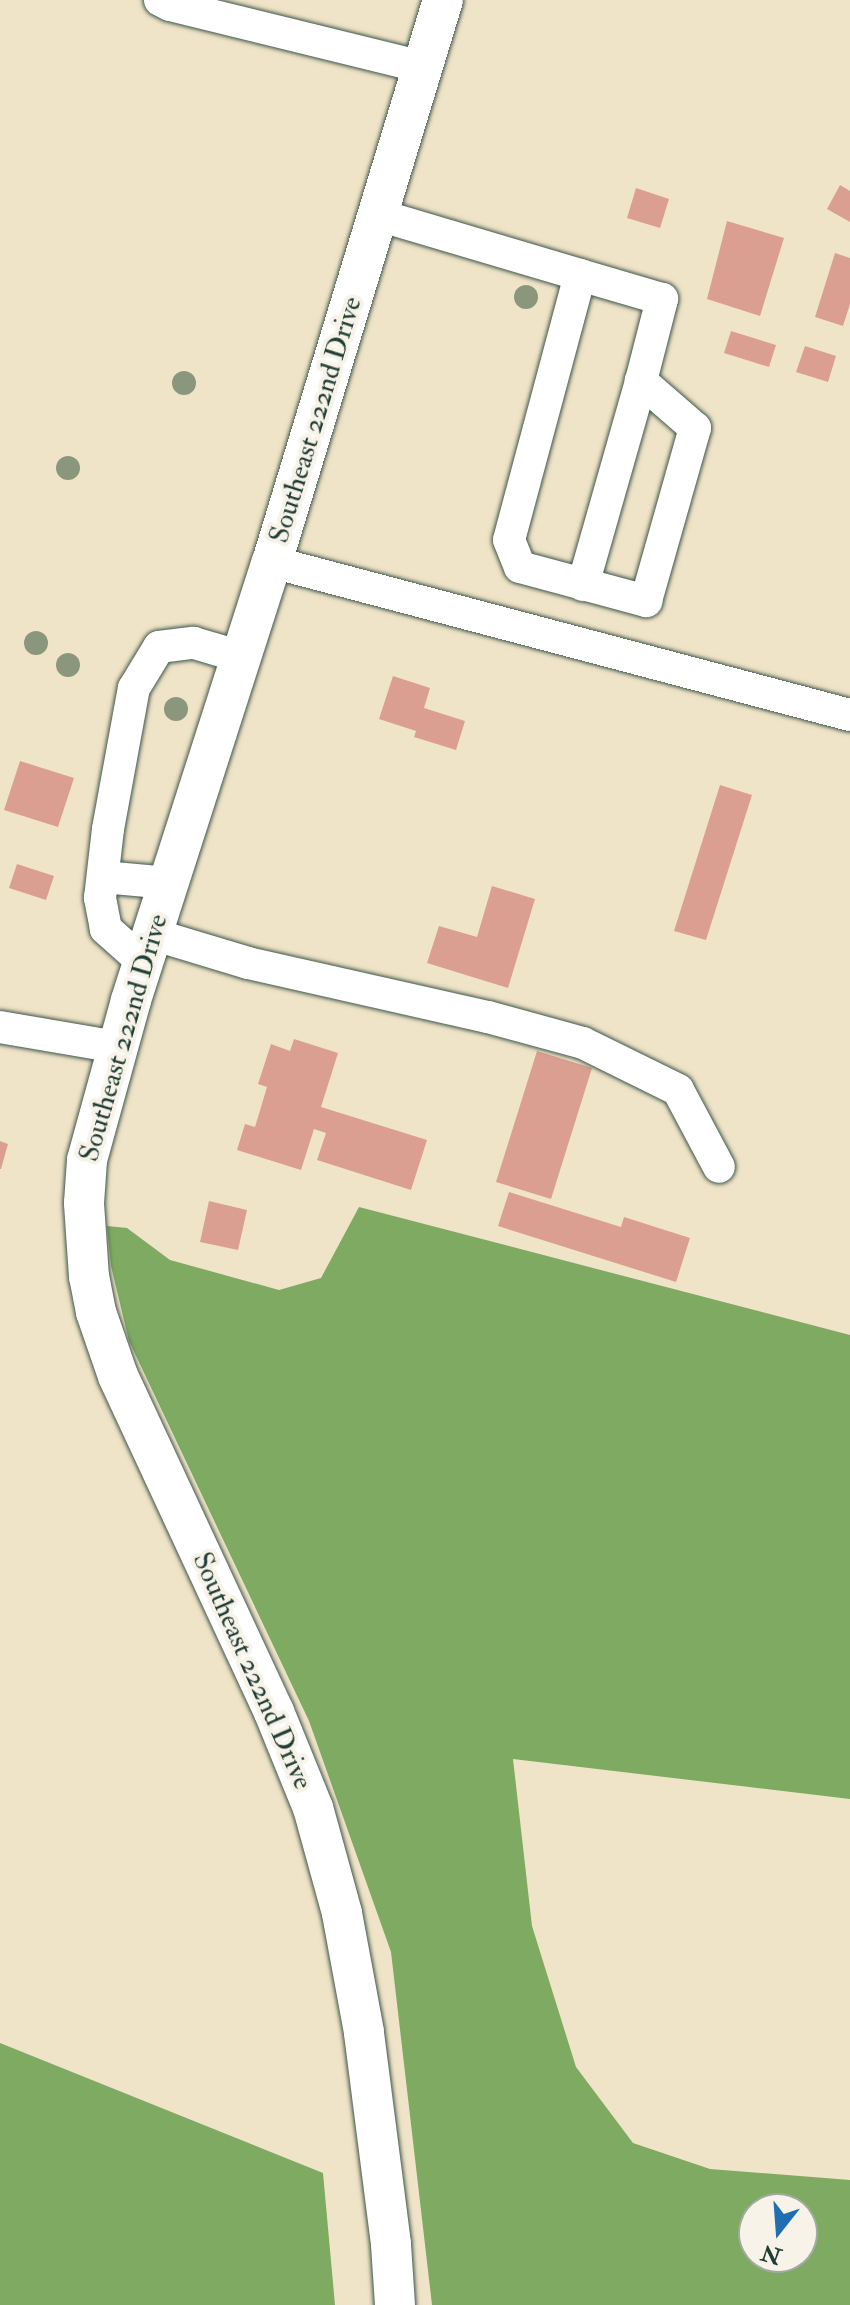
<!DOCTYPE html>
<style>
body{margin:0}
#map{position:relative;width:850px;height:2305px;overflow:hidden;background:#f0e4c8;font-family:"IM FELL Double Pica",serif}
div>[style]{position:absolute}
[style*='--x']{left:calc(var(--x)*1px);top:calc(var(--y)*1px);width:calc(var(--w)*1px);rotate:calc(var(--a)*1deg)}
.forest>*{inset:0;background:#7eaa62}
.building>*{inset:0;background:#db9f91}
.roads{filter:drop-shadow(0 0 2px #3e564a) drop-shadow(0 0 2px #3e564a)}
.minor>*{height:32px;margin:-16px;padding:0 16px;transform-origin:16px;border-radius:16px;background:#fff}
.major>*{height:40px;margin:-20px;padding:0 20px;transform-origin:20px;border-radius:20px;background:#fff}
.trees>*{width:24px;height:24px;margin:-12px;border-radius:50%;background:#8b977d}
span{translate:-50% -50%;white-space:nowrap;text-align:center;line-height:1.15;-webkit-text-stroke:8px #f7f3e8;paint-order:stroke}
.street-label{font-size:28px;color:#1f3d34}
.north{position:absolute;left:738px;top:2193px;width:80px;height:80px;box-sizing:border-box;background:#f7f3e8;border:2px solid #a1aaa0;border-radius:50%;rotate:197deg;font-size:22px;font-weight:700;line-height:32px;text-align:center;color:#1f3d34}
.north::after{content:'';display:block;margin:auto;width:28px;height:36px;background:#1f6fb2;clip-path:polygon(50% 0,100% 100%,50% 72%,0 100%)}
</style>
<div id="map">
<div class="forest">
<i style="clip-path:polygon(evenodd,359px 1207px,850px 1335px,850px 1799px,513px 1759px,532px 1926px,576px 2067px,633px 2143px,710px 2169px,850px 2180px,850px 2305px,432px 2305px,391px 1952px,309px 1721px,129px 1341px,111px 1266px,107px 1226px,127px 1228px,170px 1260px,279px 1290px,321px 1278px,359px 1207px,802px 2209px,802px 2257px,754px 2257px,754px 2209px,802px 2209px)"></i>
<i style="clip-path:polygon(0 2043px,323px 2173px,335px 2305px,0 2305px)"></i>
</div>
<div class="building">
<i style="clip-path:polygon(840px 185px,850px 191px,850px 222px,827px 209px)"></i>
<i style="clip-path:polygon(636px 188px,669px 199px,660px 228px,627px 218px)"></i>
<i style="clip-path:polygon(727px 221px,784px 238px,760px 316px,707px 299px)"></i>
<i style="clip-path:polygon(835px 253px,850px 258px,850px 304px,843px 326px,815px 317px)"></i>
<i style="clip-path:polygon(731px 331px,776px 345px,769px 367px,724px 353px)"></i>
<i style="clip-path:polygon(805px 346px,836px 356px,828px 382px,796px 372px)"></i>
<i style="clip-path:polygon(393px 676px,430px 688px,424px 708px,465px 721px,456px 750px,414px 737px,416px 731px,379px 719px)"></i>
<i style="clip-path:polygon(20px 761px,74px 778px,58px 827px,4px 810px)"></i>
<i style="clip-path:polygon(720px 785px,752px 795px,706px 940px,674px 931px)"></i>
<i style="clip-path:polygon(17px 864px,54px 876px,46px 900px,9px 888px)"></i>
<i style="clip-path:polygon(492px 886px,535px 899px,508px 988px,427px 963px,439px 926px,477px 937px)"></i>
<i style="clip-path:polygon(294px 1039px,338px 1053px,321px 1107px,427px 1140px,411px 1190px,317px 1160px,326px 1133px,314px 1129px,301px 1170px,237px 1150px,245px 1124px,255px 1127px,267px 1087px,258px 1084px,271px 1044px,290px 1051px)"></i>
<i style="clip-path:polygon(537px 1051px,592px 1068px,551px 1199px,496px 1182px)"></i>
<i style="clip-path:polygon(0 1141px,8px 1144px,1px 1169px,0 1169px)"></i>
<i style="clip-path:polygon(509px 1192px,621px 1227px,624px 1217px,690px 1238px,676px 1282px,498px 1226px)"></i>
<i style="clip-path:polygon(209px 1201px,247px 1210px,238px 1250px,200px 1242px)"></i>
</div>
<div class="roads">
<div class="minor">
<i style="--x:160;--y:0;--w:11;--a:27"></i>
<i style="--x:170;--y:5;--w:260;--a:13.8"></i>
<i style="--x:378;--y:215;--w:211;--a:16.5"></i>
<i style="--x:580;--y:275;--w:274;--a:105"></i>
<i style="--x:509;--y:540;--w:29;--a:68"></i>
<i style="--x:520;--y:567;--w:131;--a:15.1"></i>
<i style="--x:646;--y:601;--w:180;--a:-74.2"></i>
<i style="--x:695;--y:428;--w:72;--a:-139"></i>
<i style="--x:641;--y:381;--w:85;--a:-75.6"></i>
<i style="--x:662;--y:299;--w:85;--a:-163.7"></i>
<i style="--x:272;--y:562;--w:598;--a:14.83"></i>
<i style="--x:583;--y:585;--w:212;--a:-74.1"></i>
<i style="--x:103;--y:877;--w:66;--a:5.2"></i>
<i style="--x:152;--y:934;--w:100;--a:16.8"></i>
<i style="--x:248;--y:963;--w:246;--a:12.7"></i>
<i style="--x:488;--y:1017;--w:98;--a:15.3"></i>
<i style="--x:583;--y:1043;--w:106;--a:26.3"></i>
<i style="--x:678;--y:1090;--w:87;--a:62"></i>
<i style="--x:143;--y:962;--w:50;--a:-138.3"></i>
<i style="--x:106;--y:929;--w:32;--a:-101"></i>
<i style="--x:100;--y:898;--w:69;--a:-83.4"></i>
<i style="--x:108;--y:829;--w:143;--a:-79.6"></i>
<i style="--x:134;--y:688;--w:48;--a:-58.6"></i>
<i style="--x:159;--y:647;--w:35;--a:-7"></i>
<i style="--x:194;--y:643;--w:50;--a:16.3"></i>
<i style="--x:0;--y:1027;--w:119;--a:9.7"></i>
</div>
<div class="major">
<i style="--x:395;--y:2305;--w:61;--a:-93.8"></i>
<i style="--x:391;--y:2244;--w:214;--a:-97.3"></i>
<i style="--x:364;--y:2032;--w:121;--a:-100.5"></i>
<i style="--x:342;--y:1913;--w:109;--a:-105.4"></i>
<i style="--x:313;--y:1808;--w:104;--a:-112.1"></i>
<i style="--x:274;--y:1712;--w:370;--a:-114.9"></i>
<i style="--x:118;--y:1376;--w:68;--a:-109"></i>
<i style="--x:96;--y:1312;--w:36;--a:-101"></i>
<i style="--x:89;--y:1277;--w:74;--a:-93.9"></i>
<i style="--x:84;--y:1203;--w:43;--a:-86"></i>
<i style="--x:87;--y:1160;--w:166;--a:-74.6"></i>
<i style="--x:131;--y:1000;--w:460;--a:-72.2"></i>
<i style="--x:272;--y:562;--w:587;--a:-73.08"></i>
</div>
</div>
<div class="trees">
<i style="left:526px;top:297px"></i>
<i style="left:184px;top:383px"></i>
<i style="left:68px;top:468px"></i>
<i style="left:36px;top:643px"></i>
<i style="left:68px;top:665px"></i>
<i style="left:176px;top:709px"></i>
</div>
<div class="street-label">
<span style="left:316px;top:420px;rotate:-73deg">Southeast 222nd Drive</span>
<span style="left:124px;top:1038px;rotate:-74deg">Southeast 222nd Drive</span>
<span style="left:252px;top:1671px;rotate:66deg">Southeast 222nd Drive</span>
</div>
<div class="north">N</div>
</div>
